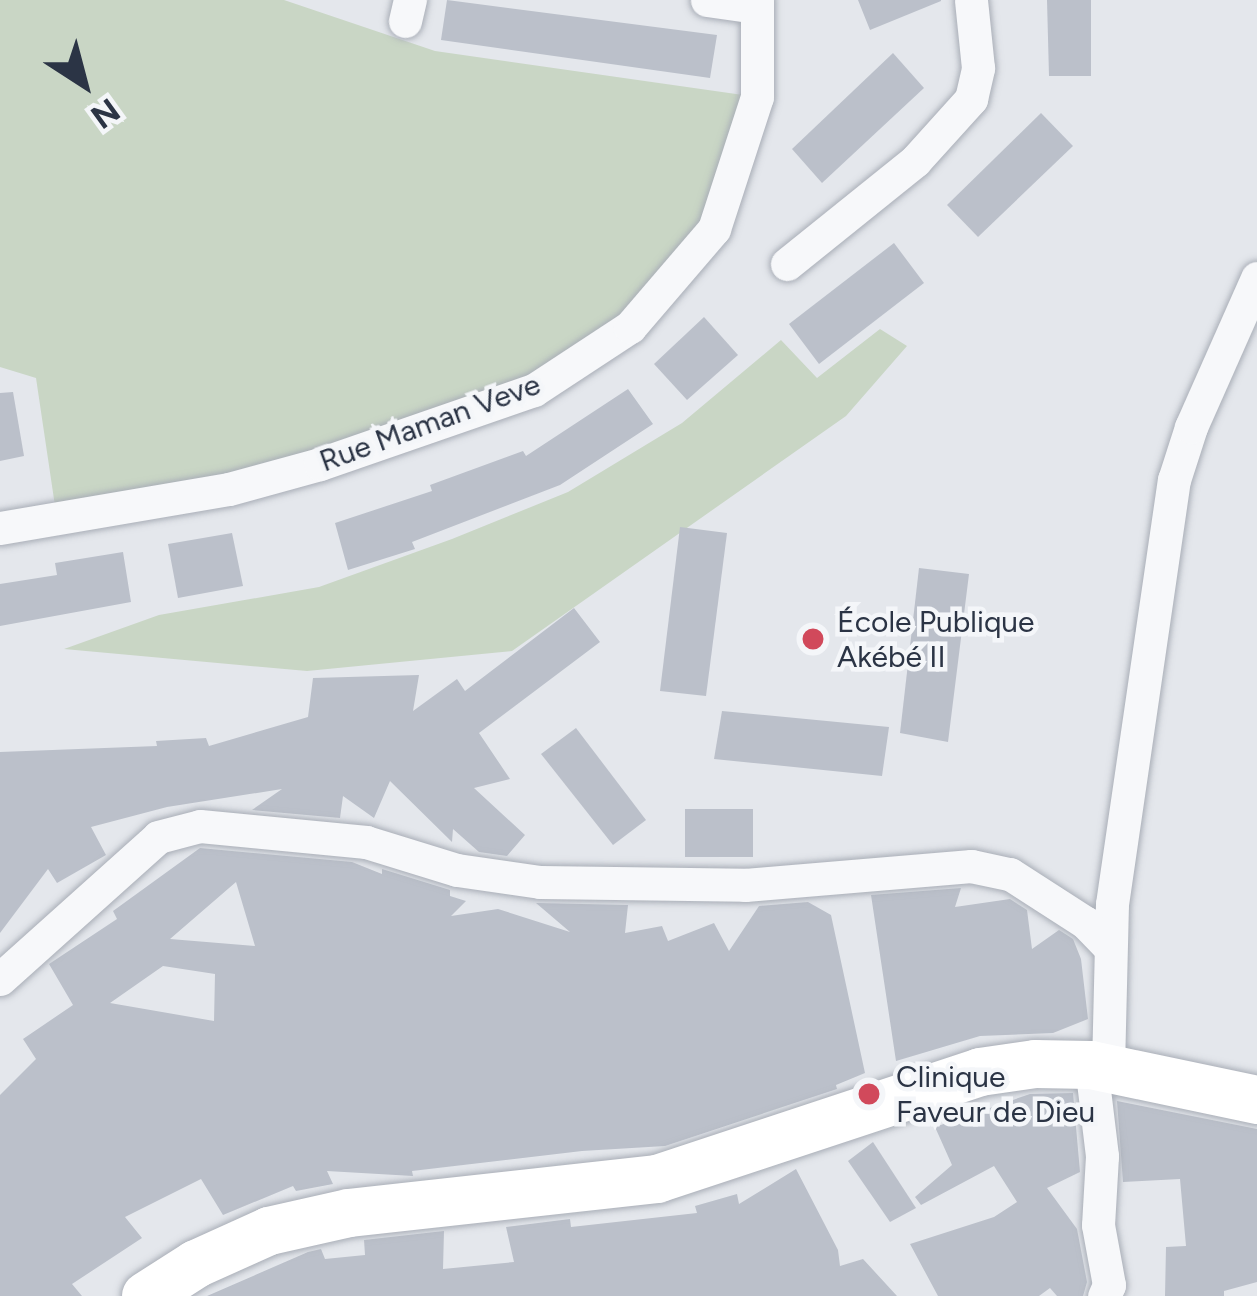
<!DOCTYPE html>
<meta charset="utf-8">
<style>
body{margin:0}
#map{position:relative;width:1257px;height:1296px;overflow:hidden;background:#e4e7ec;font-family:Figtree,sans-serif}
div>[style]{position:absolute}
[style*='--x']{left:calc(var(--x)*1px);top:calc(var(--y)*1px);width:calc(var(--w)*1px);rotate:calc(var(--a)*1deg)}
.green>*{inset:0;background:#c9d6c5}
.building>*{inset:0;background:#bbc0ca}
.roads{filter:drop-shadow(0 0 3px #a9aeb7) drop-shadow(0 0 3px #a9aeb7)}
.minor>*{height:33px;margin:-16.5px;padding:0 16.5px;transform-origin:16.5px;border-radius:16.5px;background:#f7f8fa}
.secondary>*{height:48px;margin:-24px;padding:0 24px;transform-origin:24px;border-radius:24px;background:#fff}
.dots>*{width:33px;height:33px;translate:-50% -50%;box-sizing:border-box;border:6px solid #f4f6f9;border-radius:50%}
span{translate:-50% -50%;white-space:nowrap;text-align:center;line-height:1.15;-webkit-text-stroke:9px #f4f6f9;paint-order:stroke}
.street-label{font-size:30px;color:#2b3445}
.poi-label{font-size:30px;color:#2b3445}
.left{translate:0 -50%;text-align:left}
.north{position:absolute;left:24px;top:24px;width:120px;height:120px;-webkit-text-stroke:9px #f4f6f9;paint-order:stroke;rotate:144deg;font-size:33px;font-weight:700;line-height:48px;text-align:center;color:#2b3445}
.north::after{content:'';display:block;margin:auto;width:42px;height:54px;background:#2b3445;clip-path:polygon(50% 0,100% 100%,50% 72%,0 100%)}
</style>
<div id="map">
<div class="green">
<i style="clip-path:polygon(0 0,284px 0,435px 51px,757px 97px,714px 229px,630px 327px,534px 390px,320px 464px,55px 506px,36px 378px,0 367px)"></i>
<i style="clip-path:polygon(880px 329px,907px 346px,846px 416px,512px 651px,307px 671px,64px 649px,159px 615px,319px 587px,452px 539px,568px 492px,682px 423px,781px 340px,817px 378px)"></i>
</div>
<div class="building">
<i style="clip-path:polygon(447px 0,717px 35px,710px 78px,441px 40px)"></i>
<i style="clip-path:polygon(858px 0,941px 0,941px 1px,870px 30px)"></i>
<i style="clip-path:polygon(1047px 0,1091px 0,1091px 76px,1049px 76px)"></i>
<i style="clip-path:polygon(893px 53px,924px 88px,822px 183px,792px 149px)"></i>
<i style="clip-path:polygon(1041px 113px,1073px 146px,978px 237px,947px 205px)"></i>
<i style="clip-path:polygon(894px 243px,924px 283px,819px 364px,789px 324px)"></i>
<i style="clip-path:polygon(704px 317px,738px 355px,687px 400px,654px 364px)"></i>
<i style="clip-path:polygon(628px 389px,653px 424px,560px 485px,412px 542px,415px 549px,348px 570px,335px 523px,432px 491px,430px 485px,523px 451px,526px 456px)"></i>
<i style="clip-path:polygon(13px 392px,24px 456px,0 461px,0 393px)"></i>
<i style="clip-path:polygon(680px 527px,727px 533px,706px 696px,660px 691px)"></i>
<i style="clip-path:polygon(232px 533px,243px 586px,178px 598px,168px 544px)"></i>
<i style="clip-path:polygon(123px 552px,131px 602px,0 626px,0 584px,57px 575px,55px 563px)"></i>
<i style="clip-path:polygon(919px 568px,969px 574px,948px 742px,900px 733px)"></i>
<i style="clip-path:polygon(574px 608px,600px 642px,479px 733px,510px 779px,474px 788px,525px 835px,507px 856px,479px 852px,453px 829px,452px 842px,390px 781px,374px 818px,343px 796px,340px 818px,252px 810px,282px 789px,167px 807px,91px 827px,106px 855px,57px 883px,48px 869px,0 933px,0 752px,157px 746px,156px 741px,206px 738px,209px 746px,308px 717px,313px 678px,419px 675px,413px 711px,457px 679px,465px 691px)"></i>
<i style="clip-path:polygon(722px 711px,889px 727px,882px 776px,714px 759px)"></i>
<i style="clip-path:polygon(576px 728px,646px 820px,613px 845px,541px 754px)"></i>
<i style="clip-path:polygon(685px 809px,753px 809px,753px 857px,685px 857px)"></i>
<i style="clip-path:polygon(evenodd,200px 848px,352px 862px,382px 874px,382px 869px,450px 890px,450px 896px,466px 901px,451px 916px,498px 909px,570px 932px,536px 903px,628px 905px,625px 933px,662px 926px,668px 941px,714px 923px,729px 951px,759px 906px,808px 902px,831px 915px,865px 1073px,836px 1085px,837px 1089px,665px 1146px,582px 1151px,412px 1171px,413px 1176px,327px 1171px,333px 1184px,296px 1191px,293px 1186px,223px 1215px,201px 1179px,125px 1217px,142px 1238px,72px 1284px,82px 1296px,0 1296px,0 1095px,36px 1059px,23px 1039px,73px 1005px,49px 964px,117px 919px,113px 911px,200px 848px,236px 882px,255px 946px,170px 939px,236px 882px,200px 848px,163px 966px,215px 974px,214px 1021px,110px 1003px,163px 966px)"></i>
<i style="clip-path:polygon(961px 888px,955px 907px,1010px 899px,1027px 910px,1032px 949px,1059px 930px,1073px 939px,1081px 959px,1088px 1019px,1053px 1033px,980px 1036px,896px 1061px,871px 895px)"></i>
<i style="clip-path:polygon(1073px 1093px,1080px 1172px,1047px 1188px,1077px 1229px,1087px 1282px,1083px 1296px,1057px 1296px,1050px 1288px,1039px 1296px,938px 1296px,910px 1244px,994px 1217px,1017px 1202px,994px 1166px,921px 1205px,915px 1197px,952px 1165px,935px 1127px,1030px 1094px)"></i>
<i style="clip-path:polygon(1117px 1101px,1257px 1129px,1257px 1282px,1224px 1291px,1224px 1296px,1165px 1296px,1166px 1247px,1186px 1246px,1180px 1179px,1123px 1182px)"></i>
<i style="clip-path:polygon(873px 1142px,916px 1208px,890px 1222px,848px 1161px)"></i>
<i style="clip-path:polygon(796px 1169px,838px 1250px,840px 1266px,863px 1259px,897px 1296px,207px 1296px,308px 1252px,321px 1249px,325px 1259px,365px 1255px,364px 1240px,444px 1231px,443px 1269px,514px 1262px,506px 1227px,570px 1219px,571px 1227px,697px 1213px,695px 1206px,737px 1194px,739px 1204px)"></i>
</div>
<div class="roads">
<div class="minor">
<i style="--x:707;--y:0;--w:49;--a:8.1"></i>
<i style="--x:405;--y:21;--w:22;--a:-77"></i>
<i style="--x:787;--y:264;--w:164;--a:-38.8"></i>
<i style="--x:915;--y:161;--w:84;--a:-47.9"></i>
<i style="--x:971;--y:99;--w:32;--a:-77"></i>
<i style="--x:978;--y:68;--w:68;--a:-95.9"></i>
<i style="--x:0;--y:528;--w:232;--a:-9.7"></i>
<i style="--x:229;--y:489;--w:94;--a:-15.4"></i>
<i style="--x:320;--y:464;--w:226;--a:-19.1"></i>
<i style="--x:534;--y:390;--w:115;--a:-33.3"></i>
<i style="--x:630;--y:327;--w:129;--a:-49.4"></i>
<i style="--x:714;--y:229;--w:139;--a:-72"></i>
<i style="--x:757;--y:97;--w:97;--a:-90"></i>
<i style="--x:0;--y:979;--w:212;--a:-41.9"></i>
<i style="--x:158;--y:837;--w:43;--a:-14.7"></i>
<i style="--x:200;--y:826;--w:167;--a:5.5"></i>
<i style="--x:366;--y:842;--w:95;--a:17.1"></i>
<i style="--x:457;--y:870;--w:84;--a:8.2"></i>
<i style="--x:540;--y:882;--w:205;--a:0.8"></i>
<i style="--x:745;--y:885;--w:227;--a:-4.8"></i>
<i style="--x:971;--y:866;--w:40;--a:12"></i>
<i style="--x:1010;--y:874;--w:90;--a:32.8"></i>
<i style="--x:1086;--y:923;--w:30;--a:46"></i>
<i style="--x:1091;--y:1065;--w:92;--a:83.1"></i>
<i style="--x:1102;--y:1156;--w:69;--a:93.3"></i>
<i style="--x:1098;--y:1225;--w:61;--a:79.6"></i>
<i style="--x:1109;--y:1285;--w:12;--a:114"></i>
<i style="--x:1108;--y:1067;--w:163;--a:-88.6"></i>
<i style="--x:1112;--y:904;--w:429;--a:-81.7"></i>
<i style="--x:1174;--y:480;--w:56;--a:-72.2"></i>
<i style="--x:1191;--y:427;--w:163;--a:-66.1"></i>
</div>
<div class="secondary">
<i style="--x:146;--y:1296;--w:59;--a:-32.6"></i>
<i style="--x:196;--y:1264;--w:80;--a:-24.3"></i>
<i style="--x:269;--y:1231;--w:82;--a:-12.7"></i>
<i style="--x:349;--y:1213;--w:310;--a:-6.3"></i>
<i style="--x:657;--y:1179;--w:340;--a:-18.3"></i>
<i style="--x:980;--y:1072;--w:56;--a:-8.3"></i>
<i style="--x:1035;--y:1064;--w:56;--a:1"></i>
<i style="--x:1091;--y:1065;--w:170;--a:11.9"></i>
</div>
</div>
<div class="dots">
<i style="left:813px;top:639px;background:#d1495b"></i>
<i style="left:869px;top:1094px;background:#d1495b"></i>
</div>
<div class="street-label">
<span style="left:430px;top:423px;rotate:-20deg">Rue Maman Veve</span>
</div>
<div class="poi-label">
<span class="left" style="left:837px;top:639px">École Publique<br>Akébé II</span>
<span class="left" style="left:896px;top:1094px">Clinique<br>Faveur de Dieu</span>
</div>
<div class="north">N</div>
</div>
